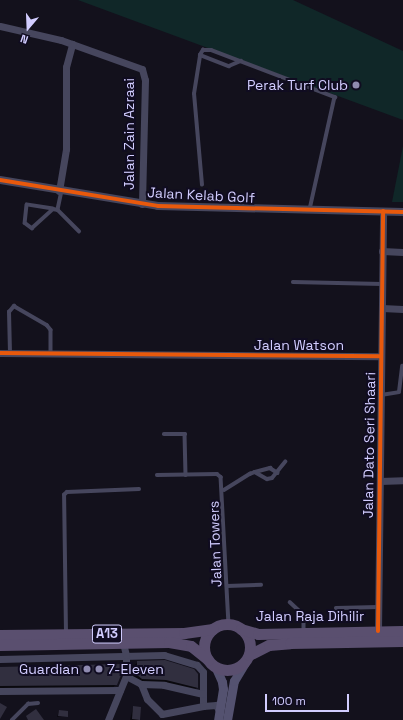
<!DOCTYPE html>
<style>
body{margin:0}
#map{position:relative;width:403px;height:720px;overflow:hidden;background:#13111c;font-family:"Space Grotesk",sans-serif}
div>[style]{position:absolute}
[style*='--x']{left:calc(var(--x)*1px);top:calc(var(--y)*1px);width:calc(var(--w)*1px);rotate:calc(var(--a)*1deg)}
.green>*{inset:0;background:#102728}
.shadow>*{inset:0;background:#0007}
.building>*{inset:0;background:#312f3f}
.service>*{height:3.5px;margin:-1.75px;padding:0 1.75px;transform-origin:1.75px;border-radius:1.75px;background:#46465d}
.minor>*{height:7px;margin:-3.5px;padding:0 3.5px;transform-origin:3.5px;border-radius:3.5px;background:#46465d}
.tertiary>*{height:8px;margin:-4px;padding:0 4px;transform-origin:4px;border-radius:4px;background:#46465d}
.secondary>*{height:9px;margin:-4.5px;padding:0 4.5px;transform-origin:4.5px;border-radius:4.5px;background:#545270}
.primary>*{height:11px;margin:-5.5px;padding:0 5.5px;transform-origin:5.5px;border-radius:5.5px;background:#5a4f6f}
.primary>.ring{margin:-5.5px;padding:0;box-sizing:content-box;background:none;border:11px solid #5a4f6f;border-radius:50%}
.cycleway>*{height:4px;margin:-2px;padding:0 2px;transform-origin:2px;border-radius:2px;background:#e8590c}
.dots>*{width:11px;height:11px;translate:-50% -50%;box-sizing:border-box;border:2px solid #100c21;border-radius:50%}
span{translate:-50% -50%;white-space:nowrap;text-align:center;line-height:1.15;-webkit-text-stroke:4px #100c21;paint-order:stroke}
.shield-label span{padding:1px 3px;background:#100c21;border:1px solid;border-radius:3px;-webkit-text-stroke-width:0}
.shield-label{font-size:13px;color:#d2cdff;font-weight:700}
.poi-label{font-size:14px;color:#d2cdff}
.right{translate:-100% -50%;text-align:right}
.left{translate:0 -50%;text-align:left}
.street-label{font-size:14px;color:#d2cdff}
.north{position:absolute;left:8px;top:8px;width:40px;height:40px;-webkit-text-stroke:3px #100c21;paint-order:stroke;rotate:199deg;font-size:11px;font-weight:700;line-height:16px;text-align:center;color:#d2cdff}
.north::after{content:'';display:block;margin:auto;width:14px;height:18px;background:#d2cdff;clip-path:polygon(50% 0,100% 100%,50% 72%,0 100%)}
.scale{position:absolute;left:265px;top:694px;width:84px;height:18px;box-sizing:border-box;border:2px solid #d2cdff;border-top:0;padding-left:5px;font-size:12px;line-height:14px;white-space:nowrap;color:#d2cdff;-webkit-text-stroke:3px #100c21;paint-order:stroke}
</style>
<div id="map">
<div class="green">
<i style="clip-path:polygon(78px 0,293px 0,403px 51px,403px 120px)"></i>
<i style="clip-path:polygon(403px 146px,403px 202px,392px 202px)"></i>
</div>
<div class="shadow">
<i style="clip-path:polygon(138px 662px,197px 687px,193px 692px,133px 680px,133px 666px)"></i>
<i style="clip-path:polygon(0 668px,116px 684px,112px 689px,0 691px)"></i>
<i style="clip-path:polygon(133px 707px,139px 719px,138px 720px,130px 720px)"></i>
<i style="clip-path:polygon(59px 711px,67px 716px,57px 717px)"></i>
</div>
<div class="building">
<i style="clip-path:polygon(165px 660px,194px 669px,198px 674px,198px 688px,166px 680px,142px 679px,137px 675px,137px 661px)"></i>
<i style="clip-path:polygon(121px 664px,121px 675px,117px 685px,0 686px,0 667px)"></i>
<i style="clip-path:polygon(0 703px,7px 707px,0 719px)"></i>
<i style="clip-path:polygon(133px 706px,141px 707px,140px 720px,132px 719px)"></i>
<i style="clip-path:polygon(36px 709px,44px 720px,28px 720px,26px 716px)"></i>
<i style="clip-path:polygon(59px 710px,68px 711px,68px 717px,58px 716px)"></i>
</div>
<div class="service">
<i style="--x:200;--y:55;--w:31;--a:21"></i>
<i style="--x:229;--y:66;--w:13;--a:-23"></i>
<i style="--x:202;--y:185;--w:91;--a:-95"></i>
<i style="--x:194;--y:94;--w:39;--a:-81"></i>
<i style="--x:200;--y:55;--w:6;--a:-59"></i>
<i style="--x:203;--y:50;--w:8;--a:0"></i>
<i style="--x:211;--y:50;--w:133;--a:20.8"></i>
<i style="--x:335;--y:97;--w:116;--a:102.5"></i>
<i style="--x:62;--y:191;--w:19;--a:102"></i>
<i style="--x:58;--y:210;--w:30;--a:45"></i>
<i style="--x:53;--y:209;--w:26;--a:-171"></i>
<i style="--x:27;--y:205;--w:18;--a:96"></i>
<i style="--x:25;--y:223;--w:9;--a:36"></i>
<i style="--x:32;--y:228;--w:28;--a:-42"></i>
<i style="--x:53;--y:209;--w:5;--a:11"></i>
<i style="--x:293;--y:282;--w:89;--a:1.3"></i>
<i style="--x:10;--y:353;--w:41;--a:-91.4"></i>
<i style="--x:9;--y:312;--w:8;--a:-50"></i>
<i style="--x:14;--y:306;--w:38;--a:30"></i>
<i style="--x:47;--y:325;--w:6;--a:51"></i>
<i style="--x:51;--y:330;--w:24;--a:90"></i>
<i style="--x:381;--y:395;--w:18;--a:-9"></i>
<i style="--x:399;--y:392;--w:26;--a:-83"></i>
<i style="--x:164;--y:434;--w:21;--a:0"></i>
<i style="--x:185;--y:434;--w:41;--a:88.6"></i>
<i style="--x:255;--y:472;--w:16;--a:-15"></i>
<i style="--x:270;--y:468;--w:9;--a:32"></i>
<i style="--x:157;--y:475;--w:60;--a:-1"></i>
<i style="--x:217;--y:474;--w:5;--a:37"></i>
<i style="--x:221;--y:477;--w:147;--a:86.9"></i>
<i style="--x:224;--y:490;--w:31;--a:-32"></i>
<i style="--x:250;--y:474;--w:5;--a:-22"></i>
<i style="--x:255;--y:472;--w:14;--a:30"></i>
<i style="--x:267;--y:479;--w:5;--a:-11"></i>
<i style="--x:272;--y:478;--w:21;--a:-51"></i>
<i style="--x:227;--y:586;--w:34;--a:-2"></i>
<i style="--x:290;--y:602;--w:19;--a:43"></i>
<i style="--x:304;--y:615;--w:17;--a:90"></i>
<i style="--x:336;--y:608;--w:42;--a:-1.4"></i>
<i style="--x:66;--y:633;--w:138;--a:-90.8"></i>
<i style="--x:64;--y:495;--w:4;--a:-45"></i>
<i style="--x:67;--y:492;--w:72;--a:-2.4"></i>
<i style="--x:12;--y:720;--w:23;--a:-45"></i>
<i style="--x:28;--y:704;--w:10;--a:-6"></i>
</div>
<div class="minor">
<i style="--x:0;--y:26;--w:63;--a:12.9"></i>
<i style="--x:61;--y:40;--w:86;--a:19.7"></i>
<i style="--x:142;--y:69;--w:11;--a:75"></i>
<i style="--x:145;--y:80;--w:124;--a:91.4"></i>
<i style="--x:59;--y:191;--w:43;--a:-80.5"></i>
<i style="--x:66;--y:149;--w:82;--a:-90"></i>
<i style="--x:66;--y:67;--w:24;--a:-75"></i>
<i style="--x:382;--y:251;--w:21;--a:3"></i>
<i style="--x:382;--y:308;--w:21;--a:3"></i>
<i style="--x:0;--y:353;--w:381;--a:0.5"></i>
<i style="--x:380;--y:481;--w:23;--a:-2"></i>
<i style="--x:378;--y:631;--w:420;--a:-89.3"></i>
<i style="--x:0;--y:659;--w:164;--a:-1.4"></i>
<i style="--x:164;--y:655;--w:34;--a:17"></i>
<i style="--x:197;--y:665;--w:9;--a:49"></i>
<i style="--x:203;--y:672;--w:34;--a:90"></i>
<i style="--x:126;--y:676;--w:17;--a:28"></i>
<i style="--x:141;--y:684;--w:16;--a:68"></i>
<i style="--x:147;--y:699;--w:21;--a:45"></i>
<i style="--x:162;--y:714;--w:42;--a:-11"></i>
<i style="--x:203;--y:706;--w:13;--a:-4"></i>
<i style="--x:216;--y:705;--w:7;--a:63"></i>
<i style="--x:141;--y:684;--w:23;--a:2"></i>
<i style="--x:164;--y:685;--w:40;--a:13"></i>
<i style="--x:0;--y:691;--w:120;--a:-0.5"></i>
<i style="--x:108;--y:720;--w:48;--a:-67.8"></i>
<i style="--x:126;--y:676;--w:21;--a:-90"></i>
<i style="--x:126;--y:655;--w:12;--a:-104"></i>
</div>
<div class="tertiary">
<i style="--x:0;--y:180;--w:160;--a:9.3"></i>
<i style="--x:158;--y:206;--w:245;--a:1.4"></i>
</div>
<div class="secondary">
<i style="--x:215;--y:666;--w:17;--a:66"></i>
<i style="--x:222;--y:682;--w:7;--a:82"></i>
<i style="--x:223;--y:689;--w:31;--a:99"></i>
<i style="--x:227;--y:720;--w:40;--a:-80"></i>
<i style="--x:234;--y:681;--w:21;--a:-59"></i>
</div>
<div class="primary">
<i class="ring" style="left:204px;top:624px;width:35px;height:35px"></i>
<i style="--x:241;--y:629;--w:18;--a:16"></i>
<i style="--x:258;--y:634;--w:145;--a:-1.2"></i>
<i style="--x:0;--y:635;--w:184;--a:-0.6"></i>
<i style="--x:184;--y:633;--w:29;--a:-8"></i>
<i style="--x:0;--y:645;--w:169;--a:-1"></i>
<i style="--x:169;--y:642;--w:22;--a:10"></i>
<i style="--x:191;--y:646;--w:22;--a:39"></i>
<i style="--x:249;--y:655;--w:22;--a:-27"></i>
<i style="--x:269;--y:645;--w:21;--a:-5"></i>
<i style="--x:290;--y:643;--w:113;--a:-1"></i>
</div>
<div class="cycleway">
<i style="--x:0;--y:180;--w:160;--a:9.3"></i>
<i style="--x:158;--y:206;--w:245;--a:1.4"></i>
<i style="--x:0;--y:353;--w:381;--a:0.5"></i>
<i style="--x:378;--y:631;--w:420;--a:-89.3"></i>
</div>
<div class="dots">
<i style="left:356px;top:85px;background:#8f8bb0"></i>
<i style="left:87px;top:669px;background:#8f8bb0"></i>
<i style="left:99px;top:669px;background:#8f8bb0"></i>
</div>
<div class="shield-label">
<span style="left:107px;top:634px">A13</span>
</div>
<div class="poi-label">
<span class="right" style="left:348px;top:85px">Perak Turf Club</span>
<span class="right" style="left:79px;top:669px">Guardian</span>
<span class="left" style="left:107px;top:669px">7-Eleven</span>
</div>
<div class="street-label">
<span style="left:129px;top:134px;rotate:-90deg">Jalan Zain Azraai</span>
<span style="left:201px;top:195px;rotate:3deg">Jalan Kelab Golf</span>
<span style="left:299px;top:345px">Jalan Watson</span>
<span style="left:369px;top:445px;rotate:-89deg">Jalan Dato Seri Shaari</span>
<span style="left:215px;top:544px;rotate:-92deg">Jalan Towers</span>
<span style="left:310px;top:616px">Jalan Raja Dihilir</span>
</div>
<div class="north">N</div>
<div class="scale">100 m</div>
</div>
